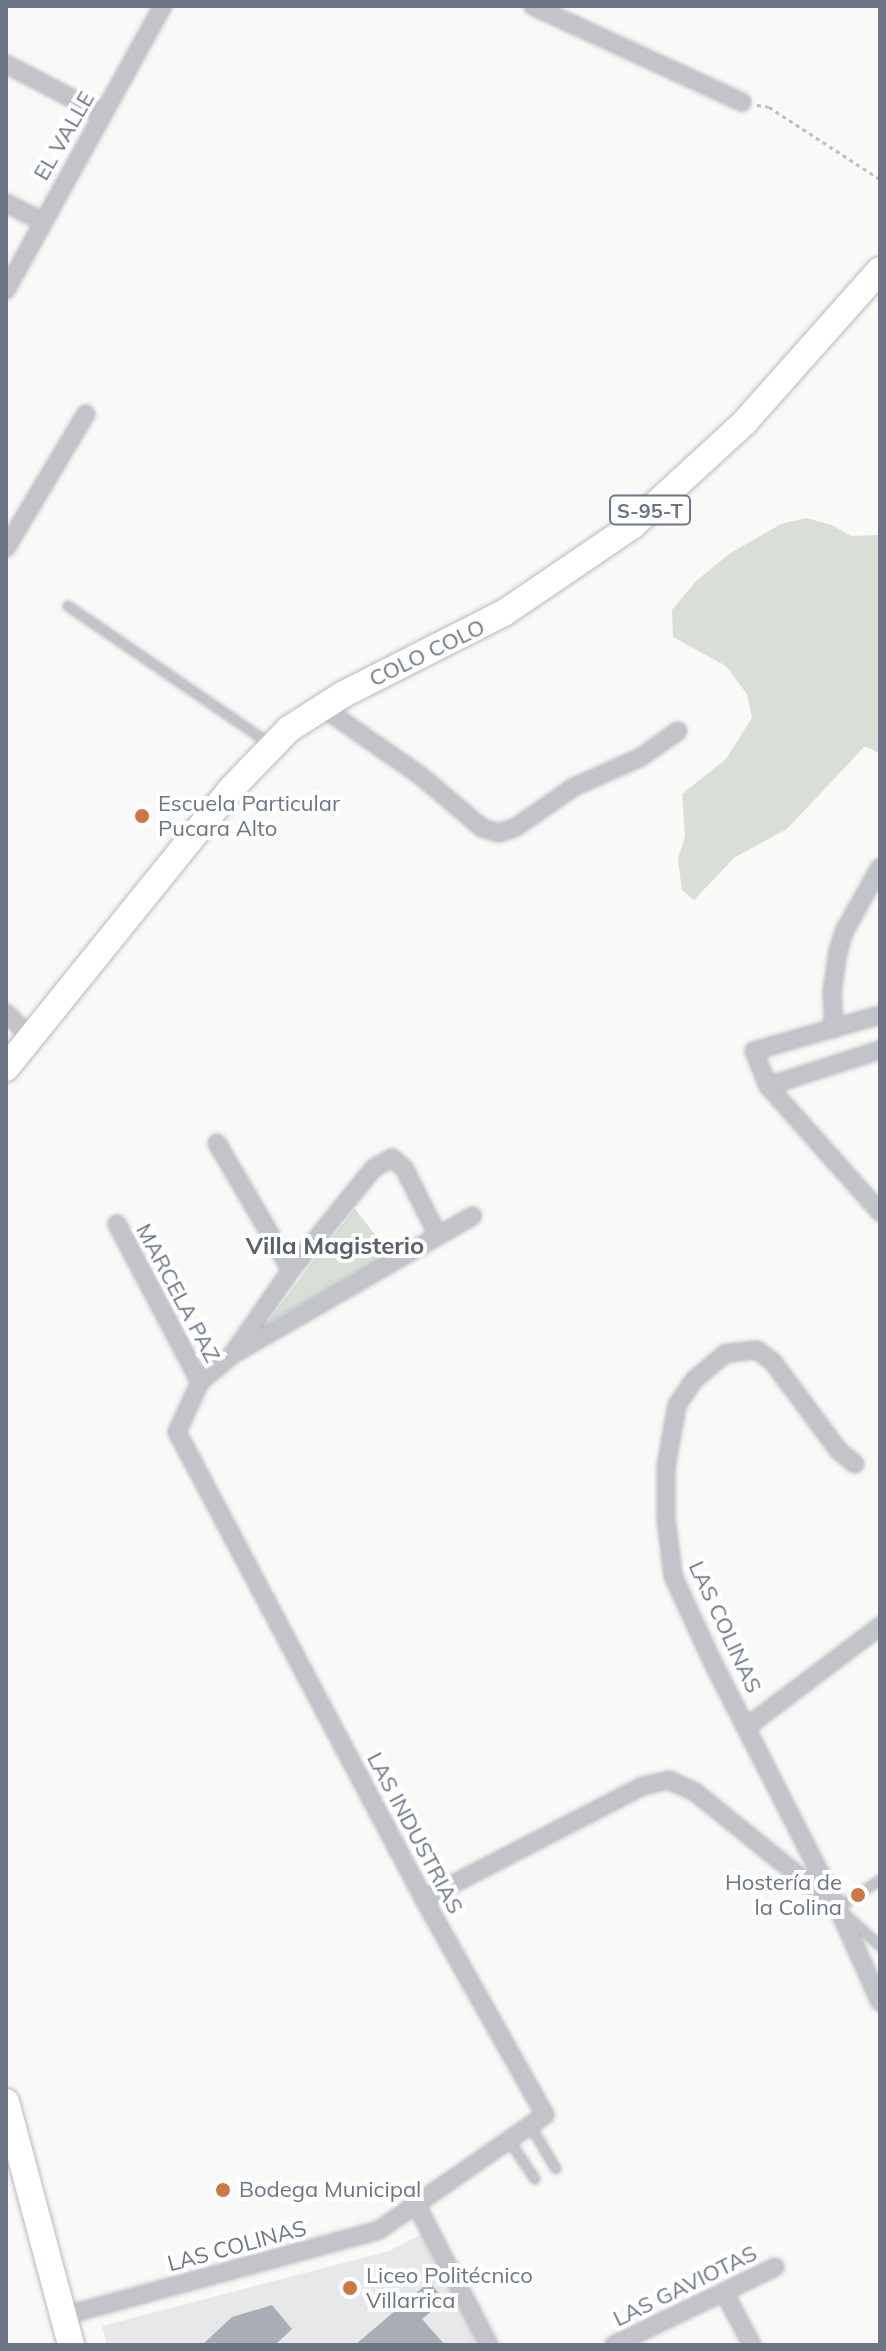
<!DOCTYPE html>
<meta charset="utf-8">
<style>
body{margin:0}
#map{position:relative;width:886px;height:2351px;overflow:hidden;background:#f9f9f8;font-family:Mulish,sans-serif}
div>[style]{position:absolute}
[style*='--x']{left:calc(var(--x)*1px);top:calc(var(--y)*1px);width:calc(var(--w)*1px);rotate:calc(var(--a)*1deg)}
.built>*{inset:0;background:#e7e8e8}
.green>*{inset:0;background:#d9ded7}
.building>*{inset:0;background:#a9aeb6}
.path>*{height:3px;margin-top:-1.5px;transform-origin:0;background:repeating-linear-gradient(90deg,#bcbec1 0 4px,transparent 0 8px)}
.roads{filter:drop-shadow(0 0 2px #b8babf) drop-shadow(0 0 2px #b8babf)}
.lane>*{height:8px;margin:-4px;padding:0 4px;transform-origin:4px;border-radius:4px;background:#c2c4c9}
.street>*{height:16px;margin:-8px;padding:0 8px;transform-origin:8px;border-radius:8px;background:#c2c4c9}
.primary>*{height:26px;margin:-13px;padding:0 13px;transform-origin:13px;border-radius:13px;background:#fff}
.dots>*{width:22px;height:22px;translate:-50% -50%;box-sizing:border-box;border:4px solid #fff;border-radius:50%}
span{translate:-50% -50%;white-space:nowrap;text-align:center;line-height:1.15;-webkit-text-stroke:8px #fff;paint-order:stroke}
.shield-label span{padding:2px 6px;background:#fff;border:2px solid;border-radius:6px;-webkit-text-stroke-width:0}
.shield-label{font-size:20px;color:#6c7685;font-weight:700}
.street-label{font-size:22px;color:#6c7685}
.poi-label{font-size:22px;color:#6c7685}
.left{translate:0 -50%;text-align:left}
.right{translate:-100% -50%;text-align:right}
.neighbourhood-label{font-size:24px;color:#59616b;font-weight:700}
.frame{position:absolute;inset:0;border:8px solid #6c7685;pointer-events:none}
</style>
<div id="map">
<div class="built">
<i style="clip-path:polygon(428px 2231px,481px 2345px,107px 2345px,102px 2326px,389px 2251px)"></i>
</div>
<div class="green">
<i style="clip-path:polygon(806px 518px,832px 525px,851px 536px,880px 535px,880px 754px,865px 746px,787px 829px,735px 857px,694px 900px,682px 890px,678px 859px,685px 836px,682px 794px,726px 759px,752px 718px,747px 694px,726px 666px,673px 637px,672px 610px,695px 582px,729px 554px,781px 524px)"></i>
<i style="clip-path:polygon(355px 1209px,391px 1255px,267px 1323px,316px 1257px)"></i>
</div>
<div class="building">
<i style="clip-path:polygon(429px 2282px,445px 2300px,422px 2319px,445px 2345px,355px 2345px)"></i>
<i style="clip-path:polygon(272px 2305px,292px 2329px,275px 2345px,202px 2345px,232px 2317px)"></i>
</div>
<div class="path">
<i style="--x:757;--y:105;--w:12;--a:9"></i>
<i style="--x:769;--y:107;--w:132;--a:33"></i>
</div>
<div class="roads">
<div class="lane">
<i style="--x:68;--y:606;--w:243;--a:34.3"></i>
<i style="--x:880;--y:1880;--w:50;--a:146.3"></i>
<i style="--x:838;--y:1908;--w:57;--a:42.1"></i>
<i style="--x:530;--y:2125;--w:51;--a:59.4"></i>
<i style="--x:509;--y:2140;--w:47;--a:56.3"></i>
</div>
<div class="street">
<i style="--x:533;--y:6;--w:230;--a:24.7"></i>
<i style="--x:6;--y:64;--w:108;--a:27.5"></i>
<i style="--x:6;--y:203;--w:39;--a:27"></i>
<i style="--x:6;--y:290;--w:325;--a:-61.1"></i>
<i style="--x:6;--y:548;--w:156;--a:-59.2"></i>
<i style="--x:322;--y:707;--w:121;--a:34.9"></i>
<i style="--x:421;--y:776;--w:80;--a:40.4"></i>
<i style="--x:482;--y:828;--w:18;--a:16"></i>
<i style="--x:499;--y:833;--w:18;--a:-19"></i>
<i style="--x:516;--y:827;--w:70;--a:-34.6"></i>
<i style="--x:574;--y:787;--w:73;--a:-24.1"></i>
<i style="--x:641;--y:757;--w:45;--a:-35.1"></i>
<i style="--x:6;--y:1013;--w:33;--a:44"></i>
<i style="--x:880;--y:1015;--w:131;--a:164.1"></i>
<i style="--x:754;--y:1051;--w:38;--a:68"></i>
<i style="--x:768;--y:1086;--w:169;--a:48.4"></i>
<i style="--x:834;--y:1029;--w:37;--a:-93"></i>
<i style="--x:832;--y:992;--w:41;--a:-81.7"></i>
<i style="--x:838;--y:951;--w:22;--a:-72"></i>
<i style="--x:845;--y:930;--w:72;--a:-60.9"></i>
<i style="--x:768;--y:1086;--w:118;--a:-17.8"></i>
<i style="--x:217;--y:1143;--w:147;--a:59.8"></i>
<i style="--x:117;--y:1224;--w:178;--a:62.3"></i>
<i style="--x:237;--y:1352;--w:272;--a:-30"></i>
<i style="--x:855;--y:1464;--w:21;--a:-141"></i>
<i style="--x:839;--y:1451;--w:111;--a:-126.6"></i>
<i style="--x:773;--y:1362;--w:20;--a:-143"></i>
<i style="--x:757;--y:1350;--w:31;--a:174"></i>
<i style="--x:726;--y:1353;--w:42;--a:139.8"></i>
<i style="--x:694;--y:1380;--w:30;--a:124"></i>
<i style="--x:677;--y:1405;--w:63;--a:100.1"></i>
<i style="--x:666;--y:1467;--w:51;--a:90"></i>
<i style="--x:666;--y:1518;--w:58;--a:83.1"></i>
<i style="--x:673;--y:1576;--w:96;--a:65.3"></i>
<i style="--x:713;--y:1663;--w:275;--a:63"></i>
<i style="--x:838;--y:1908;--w:103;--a:65.9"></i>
<i style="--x:748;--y:1726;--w:166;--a:-37.1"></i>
<i style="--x:424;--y:1899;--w:246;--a:-27.3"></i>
<i style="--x:643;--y:1786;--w:27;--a:-13"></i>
<i style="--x:669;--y:1780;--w:29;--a:25"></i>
<i style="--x:695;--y:1792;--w:175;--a:39"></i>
<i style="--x:417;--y:2206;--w:157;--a:62.6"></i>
<i style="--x:724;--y:2292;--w:60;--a:62.2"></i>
<i style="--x:63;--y:2316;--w:327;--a:-15.2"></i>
<i style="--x:379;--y:2230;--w:202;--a:-34.7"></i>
<i style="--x:545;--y:2115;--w:248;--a:-119.3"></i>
<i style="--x:424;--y:1899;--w:528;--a:-117.87"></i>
<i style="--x:177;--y:1432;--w:55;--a:-65.3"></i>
<i style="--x:200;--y:1382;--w:42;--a:-40.2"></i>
<i style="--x:232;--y:1355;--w:103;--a:-55.2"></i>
<i style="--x:291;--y:1270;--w:132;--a:-50.9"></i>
<i style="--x:374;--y:1168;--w:21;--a:-29"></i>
<i style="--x:392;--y:1158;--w:16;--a:40"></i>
<i style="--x:404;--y:1168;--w:76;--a:63.4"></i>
<i style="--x:614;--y:2345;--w:179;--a:-25.8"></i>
</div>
<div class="primary">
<i style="--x:6;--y:1068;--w:360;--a:-51.1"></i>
<i style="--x:232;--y:788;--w:82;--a:-46"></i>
<i style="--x:289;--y:729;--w:65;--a:-32.5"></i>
<i style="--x:344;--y:694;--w:179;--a:-26.9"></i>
<i style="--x:504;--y:613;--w:155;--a:-34.2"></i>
<i style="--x:632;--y:526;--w:154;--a:-42.6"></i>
<i style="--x:745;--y:422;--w:203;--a:-48.4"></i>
<i style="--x:6;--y:2102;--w:252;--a:75"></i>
</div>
</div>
<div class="dots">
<i style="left:142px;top:816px;background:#cf7742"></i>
<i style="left:858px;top:1895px;background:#cf7742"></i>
<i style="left:223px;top:2190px;background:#cf7742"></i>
<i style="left:350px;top:2288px;background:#cf7742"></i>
</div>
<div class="shield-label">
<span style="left:650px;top:510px">S-95-T</span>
</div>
<div class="street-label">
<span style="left:64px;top:136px;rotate:-60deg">EL VALLE</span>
<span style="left:427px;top:653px;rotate:-26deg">COLO COLO</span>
<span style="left:178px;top:1293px;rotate:62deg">MARCELA PAZ</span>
<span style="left:725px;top:1627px;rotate:65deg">LAS COLINAS</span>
<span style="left:415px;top:1833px;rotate:62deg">LAS INDUSTRIAS</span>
<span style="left:237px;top:2246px;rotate:-15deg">LAS COLINAS</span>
<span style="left:685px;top:2286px;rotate:-26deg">LAS GAVIOTAS</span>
</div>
<div class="poi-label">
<span class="left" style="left:158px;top:816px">Escuela Particular<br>Pucara Alto</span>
<span class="right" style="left:842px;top:1895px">Hostería de<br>la Colina</span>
<span class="left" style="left:239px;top:2190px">Bodega Municipal</span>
<span class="left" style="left:366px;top:2288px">Liceo Politécnico<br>Villarrica</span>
</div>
<div class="neighbourhood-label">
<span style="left:335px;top:1246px">Villa Magisterio</span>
</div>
<div class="frame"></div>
</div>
